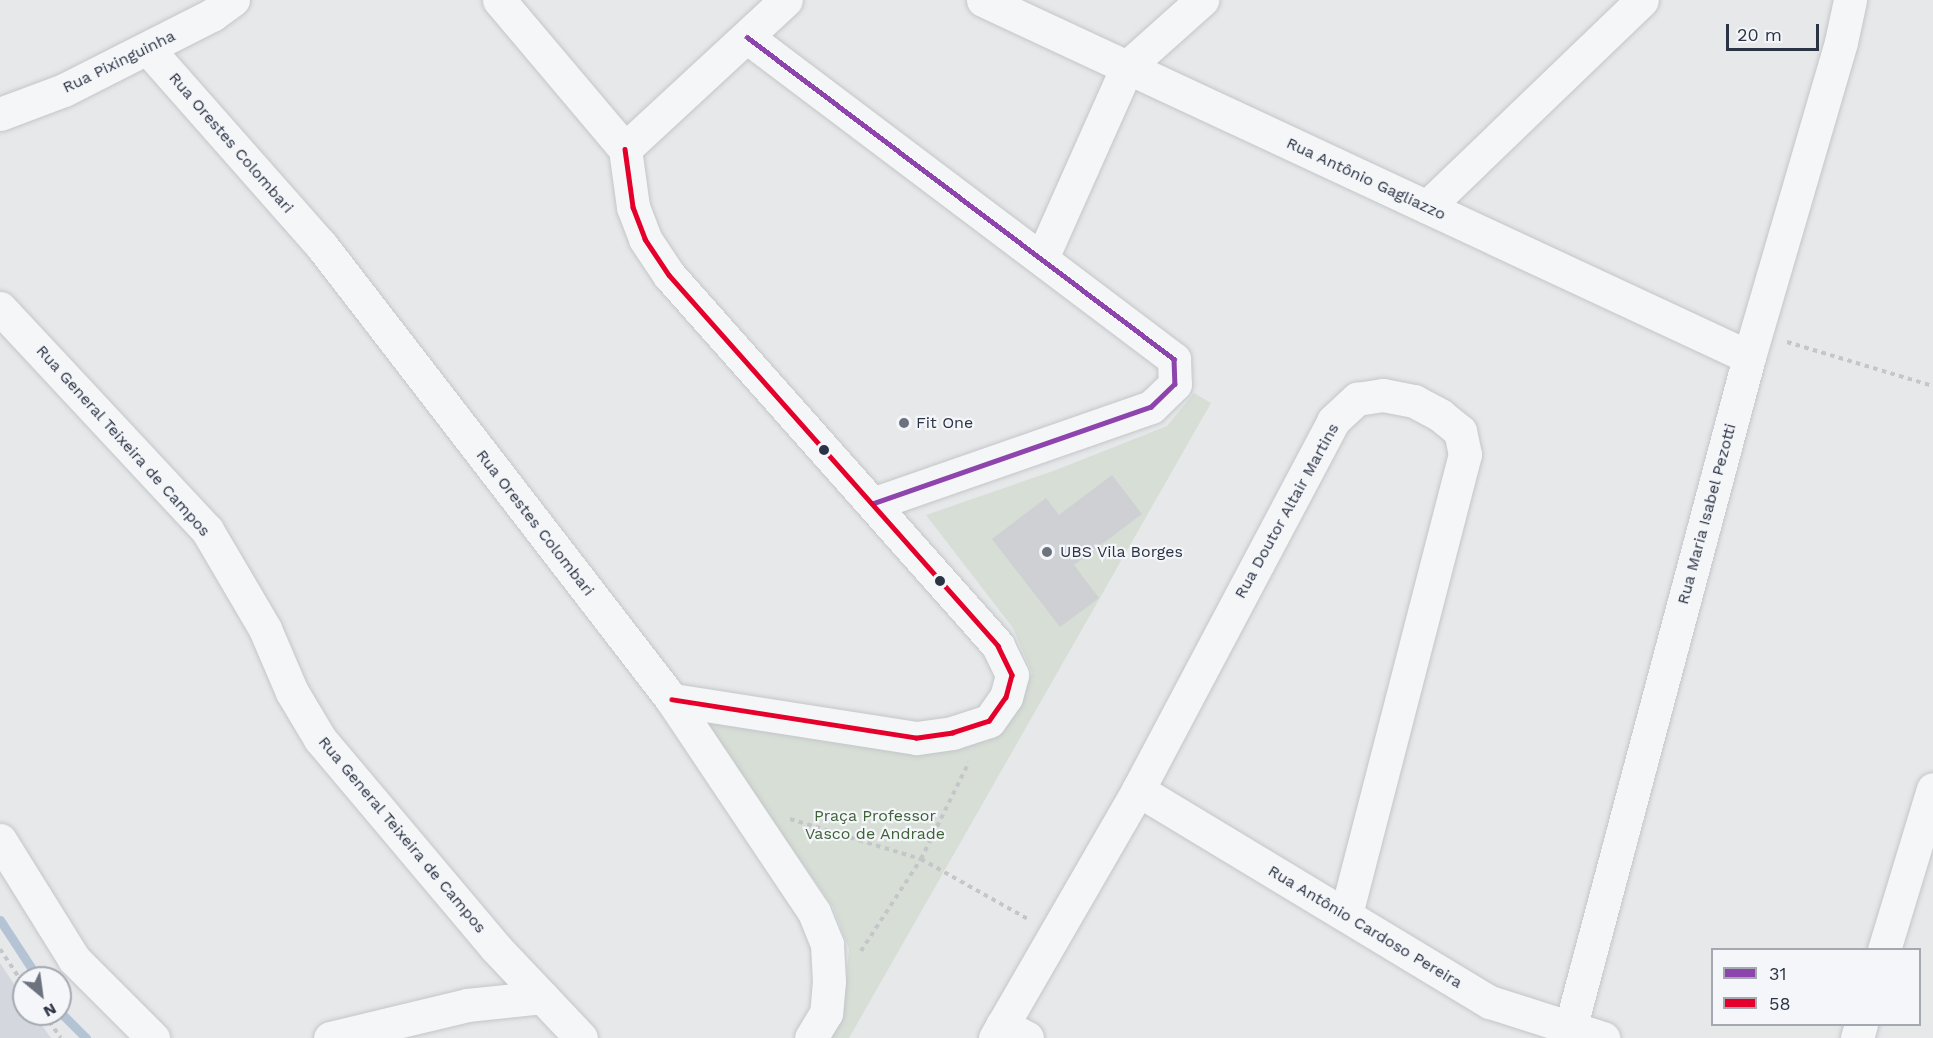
<!DOCTYPE html>
<meta charset="utf-8">
<style>
body{margin:0}
#map{position:relative;width:1933px;height:1038px;overflow:hidden;background:#e6e8ea;font-family:"Work Sans",sans-serif}
div>[style]{position:absolute}
[style*='--x']{left:calc(var(--x)*1px);top:calc(var(--y)*1px);width:calc(var(--w)*1px);rotate:calc(var(--a)*1deg)}
.built>*{inset:0;background:#d4d7dd}
.green>*{inset:0;background:#d6ded6}
.stream>*{height:9px;margin:-4.5px;padding:0 4.5px;transform-origin:4.5px;border-radius:4.5px;background:#b4c4d5}
.building>*{inset:0;background:#ced0d3}
.path>*{height:4px;margin-top:-2px;transform-origin:0;background:repeating-linear-gradient(90deg,#c5c6ca 0 4.5px,transparent 0 9px)}
.roads{filter:drop-shadow(0 0 2px #c4c6c8) drop-shadow(0 0 2px #c4c6c8)}
.minor>*{height:33px;margin:-16.5px;padding:0 16.5px;transform-origin:16.5px;border-radius:16.5px;background:#f5f6f7}
.bus-1>*{height:4.5px;margin:-2.25px;padding:0 2.25px;transform-origin:2.25px;border-radius:2.25px;background:#8e44ad}
.bus-2>*{height:4.5px;margin:-2.25px;padding:0 2.25px;transform-origin:2.25px;border-radius:2.25px;background:#e4002b}
.dots>*{width:16px;height:16px;translate:-50% -50%;box-sizing:border-box;border:3px solid #f4f6f9;border-radius:50%}
span{translate:-50% -50%;white-space:nowrap;text-align:center;line-height:1.15;-webkit-text-stroke:4.5px #f4f6f9;paint-order:stroke}
.street-label{font-size:16px;color:#2b3445}
.poi-label{font-size:16px;color:#2b3445}
.left{translate:0 -50%;text-align:left}
.park-label{font-size:16px;color:#3f6138}
.legend{position:absolute;left:1711px;top:948px;width:210px;height:78px;box-sizing:border-box;background:#f4f6f9;border:2px solid #a4a8b1;margin:0;padding:8px 10px;list-style:none;font-size:18px;color:#2b3445}
.legend li{display:flex;align-items:center;gap:12px;height:30px}
.legend b{width:30px;border:2px solid #a4a8b1}
.north{position:absolute;left:12px;top:966px;width:60px;height:60px;box-sizing:border-box;background:#f4f6f9;border:2px solid #a4a8b1;border-radius:50%;rotate:151deg;font-size:16px;font-weight:700;line-height:24px;text-align:center;color:#2b3445}
.north::after{content:'';display:block;margin:auto;width:21px;height:27px;background:#6c737f;clip-path:polygon(50% 0,100% 100%,50% 72%,0 100%)}
.scale{position:absolute;left:1726px;top:24px;width:93px;height:27px;box-sizing:border-box;border:3px solid #2b3445;border-top:0;padding-left:8px;font-size:18px;line-height:21px;white-space:nowrap;color:#2b3445;-webkit-text-stroke:4px #f4f6f9;paint-order:stroke}
</style>
<div id="map">
<div class="built">
<i style="clip-path:polygon(0 963px,24px 999px,24px 1014px,34px 1014px,51px 1038px,0 1038px)"></i>
</div>
<div class="green">
<i style="clip-path:polygon(1194px 393px,1211px 403px,849px 1038px,829px 1038px,844px 1001px,849px 949px,833px 907px,701px 718px,948px 745px,990px 738px,1016px 715px,1032px 673px,1013px 628px,926px 515px,1056px 470px,1167px 426px)"></i>
</div>
<div class="stream">
<i style="--x:0;--y:920;--w:69;--a:56.8"></i>
<i style="--x:60;--y:1012;--w:37;--a:45"></i>
</div>
<div class="building">
<i style="clip-path:polygon(1112px 475px,1142px 514px,1074px 565px,1099px 598px,1060px 627px,992px 539px,1046px 498px,1059px 515px)"></i>
</div>
<div class="path">
<i style="--x:1787;--y:342;--w:152;--a:16.8"></i>
<i style="--x:790;--y:819;--w:137;--a:17"></i>
<i style="--x:921;--y:859;--w:123;--a:29.3"></i>
<i style="--x:0;--y:949;--w:43;--a:56.3"></i>
<i style="--x:861;--y:951;--w:110;--a:-56.9"></i>
<i style="--x:921;--y:859;--w:108;--a:-63.7"></i>
<i style="--x:44;--y:1014;--w:29;--a:55"></i>
</div>
<div class="roads">
<div class="minor">
<i style="--x:499;--y:0;--w:195;--a:49.8"></i>
<i style="--x:983;--y:0;--w:845;--a:24.99"></i>
<i style="--x:747;--y:37;--w:535;--a:37.02"></i>
<i style="--x:1174;--y:359;--w:25;--a:88"></i>
<i style="--x:1175;--y:384;--w:33;--a:136"></i>
<i style="--x:1151;--y:407;--w:294;--a:160.8"></i>
<i style="--x:148;--y:49;--w:261;--a:48.6"></i>
<i style="--x:321;--y:245;--w:575;--a:52.35"></i>
<i style="--x:672;--y:700;--w:255;--a:56.2"></i>
<i style="--x:814;--y:912;--w:35;--a:68"></i>
<i style="--x:827;--y:944;--w:37;--a:87"></i>
<i style="--x:829;--y:981;--w:32;--a:95"></i>
<i style="--x:826;--y:1013;--w:29;--a:121"></i>
<i style="--x:0;--y:114;--w:68;--a:-20.6"></i>
<i style="--x:64;--y:90;--w:166;--a:-26.9"></i>
<i style="--x:212;--y:15;--w:26;--a:-36"></i>
<i style="--x:625;--y:149;--w:59;--a:82.1"></i>
<i style="--x:633;--y:207;--w:34;--a:69"></i>
<i style="--x:645;--y:239;--w:43;--a:56.3"></i>
<i style="--x:669;--y:275;--w:496;--a:48.4"></i>
<i style="--x:998;--y:646;--w:32;--a:64"></i>
<i style="--x:1012;--y:675;--w:23;--a:105"></i>
<i style="--x:1006;--y:697;--w:29;--a:125"></i>
<i style="--x:989;--y:721;--w:38;--a:162"></i>
<i style="--x:953;--y:733;--w:37;--a:172"></i>
<i style="--x:916;--y:738;--w:247;--a:-171.1"></i>
<i style="--x:625;--y:149;--w:219;--a:-42.8"></i>
<i style="--x:1427;--y:207;--w:298;--a:-43.9"></i>
<i style="--x:1042;--y:258;--w:209;--a:-66"></i>
<i style="--x:1127;--y:67;--w:101;--a:-41.8"></i>
<i style="--x:0;--y:308;--w:304;--a:47"></i>
<i style="--x:207;--y:530;--w:115;--a:59.6"></i>
<i style="--x:265;--y:629;--w:69;--a:66.8"></i>
<i style="--x:292;--y:692;--w:55;--a:59.2"></i>
<i style="--x:320;--y:739;--w:272;--a:49.9"></i>
<i style="--x:495;--y:947;--w:125;--a:46.6"></i>
<i style="--x:1138;--y:790;--w:411;--a:31.1"></i>
<i style="--x:1490;--y:1002;--w:119;--a:17.7"></i>
<i style="--x:0;--y:840;--w:140;--a:58.1"></i>
<i style="--x:74;--y:959;--w:112;--a:45"></i>
<i style="--x:1884;--y:950;--w:168;--a:-73.1"></i>
<i style="--x:1002;--y:1025;--w:28;--a:27"></i>
<i style="--x:1570;--y:1029;--w:695;--a:-75.08"></i>
<i style="--x:1749;--y:357;--w:328;--a:-73.7"></i>
<i style="--x:1841;--y:42;--w:43;--a:-77.9"></i>
<i style="--x:330;--y:1038;--w:141;--a:-13.5"></i>
<i style="--x:467;--y:1005;--w:76;--a:-6"></i>
<i style="--x:995;--y:1038;--w:286;--a:-60"></i>
<i style="--x:1138;--y:790;--w:417;--a:-62.1"></i>
<i style="--x:1333;--y:421;--w:33;--a:-43"></i>
<i style="--x:1357;--y:399;--w:26;--a:-9"></i>
<i style="--x:1383;--y:395;--w:32;--a:11"></i>
<i style="--x:1414;--y:401;--w:30;--a:28"></i>
<i style="--x:1440;--y:415;--w:26;--a:39"></i>
<i style="--x:1460;--y:431;--w:24;--a:78"></i>
<i style="--x:1465;--y:454;--w:476;--a:104.5"></i>
<i style="--x:1857;--y:1038;--w:15;--a:-74"></i>
</div>
</div>
<div class="bus-1">
<i style="--x:747;--y:37;--w:535;--a:37.02"></i>
<i style="--x:1174;--y:359;--w:25;--a:88"></i>
<i style="--x:1175;--y:384;--w:33;--a:136"></i>
<i style="--x:1151;--y:407;--w:294;--a:160.8"></i>
</div>
<div class="bus-2">
<i style="--x:625;--y:149;--w:59;--a:82.1"></i>
<i style="--x:633;--y:207;--w:34;--a:69"></i>
<i style="--x:645;--y:239;--w:43;--a:56.3"></i>
<i style="--x:669;--y:275;--w:496;--a:48.4"></i>
<i style="--x:998;--y:646;--w:32;--a:64"></i>
<i style="--x:1012;--y:675;--w:23;--a:105"></i>
<i style="--x:1006;--y:697;--w:29;--a:125"></i>
<i style="--x:989;--y:721;--w:38;--a:162"></i>
<i style="--x:953;--y:733;--w:37;--a:172"></i>
<i style="--x:916;--y:738;--w:247;--a:-171.1"></i>
</div>
<div class="dots">
<i style="left:904px;top:423px;background:#6c737f"></i>
<i style="left:824px;top:450px;background:#2b3445"></i>
<i style="left:1047px;top:552px;background:#6c737f"></i>
<i style="left:940px;top:581px;background:#2b3445"></i>
</div>
<div class="street-label">
<span style="left:119px;top:62px;rotate:-26deg">Rua Pixinguinha</span>
<span style="left:231px;top:143px;rotate:49deg">Rua Orestes Colombari</span>
<span style="left:1366px;top:179px;rotate:25deg">Rua Antônio Gagliazzo</span>
<span style="left:123px;top:441px;rotate:48deg">Rua General Teixeira de Campos</span>
<span style="left:1287px;top:511px;rotate:-61deg">Rua Doutor Altair Martins</span>
<span style="left:1707px;top:514px;rotate:-75deg">Rua Maria Isabel Pezotti</span>
<span style="left:535px;top:523px;rotate:52deg">Rua Orestes Colombari</span>
<span style="left:402px;top:835px;rotate:50deg">Rua General Teixeira de Campos</span>
<span style="left:1365px;top:927px;rotate:31deg">Rua Antônio Cardoso Pereira</span>
</div>
<div class="poi-label">
<span class="left" style="left:916px;top:423px">Fit One</span>
<span class="left" style="left:1060px;top:552px">UBS Vila Borges</span>
</div>
<div class="park-label">
<span style="left:875px;top:825px">Praça Professor<br>Vasco de Andrade</span>
</div>
<ul class="legend">
<li><b style="height:8px;background:#8e44ad"></b>31</li>
<li><b style="height:8px;background:#e4002b"></b>58</li>
</ul>
<div class="north">N</div>
<div class="scale">20 m</div>
</div>
